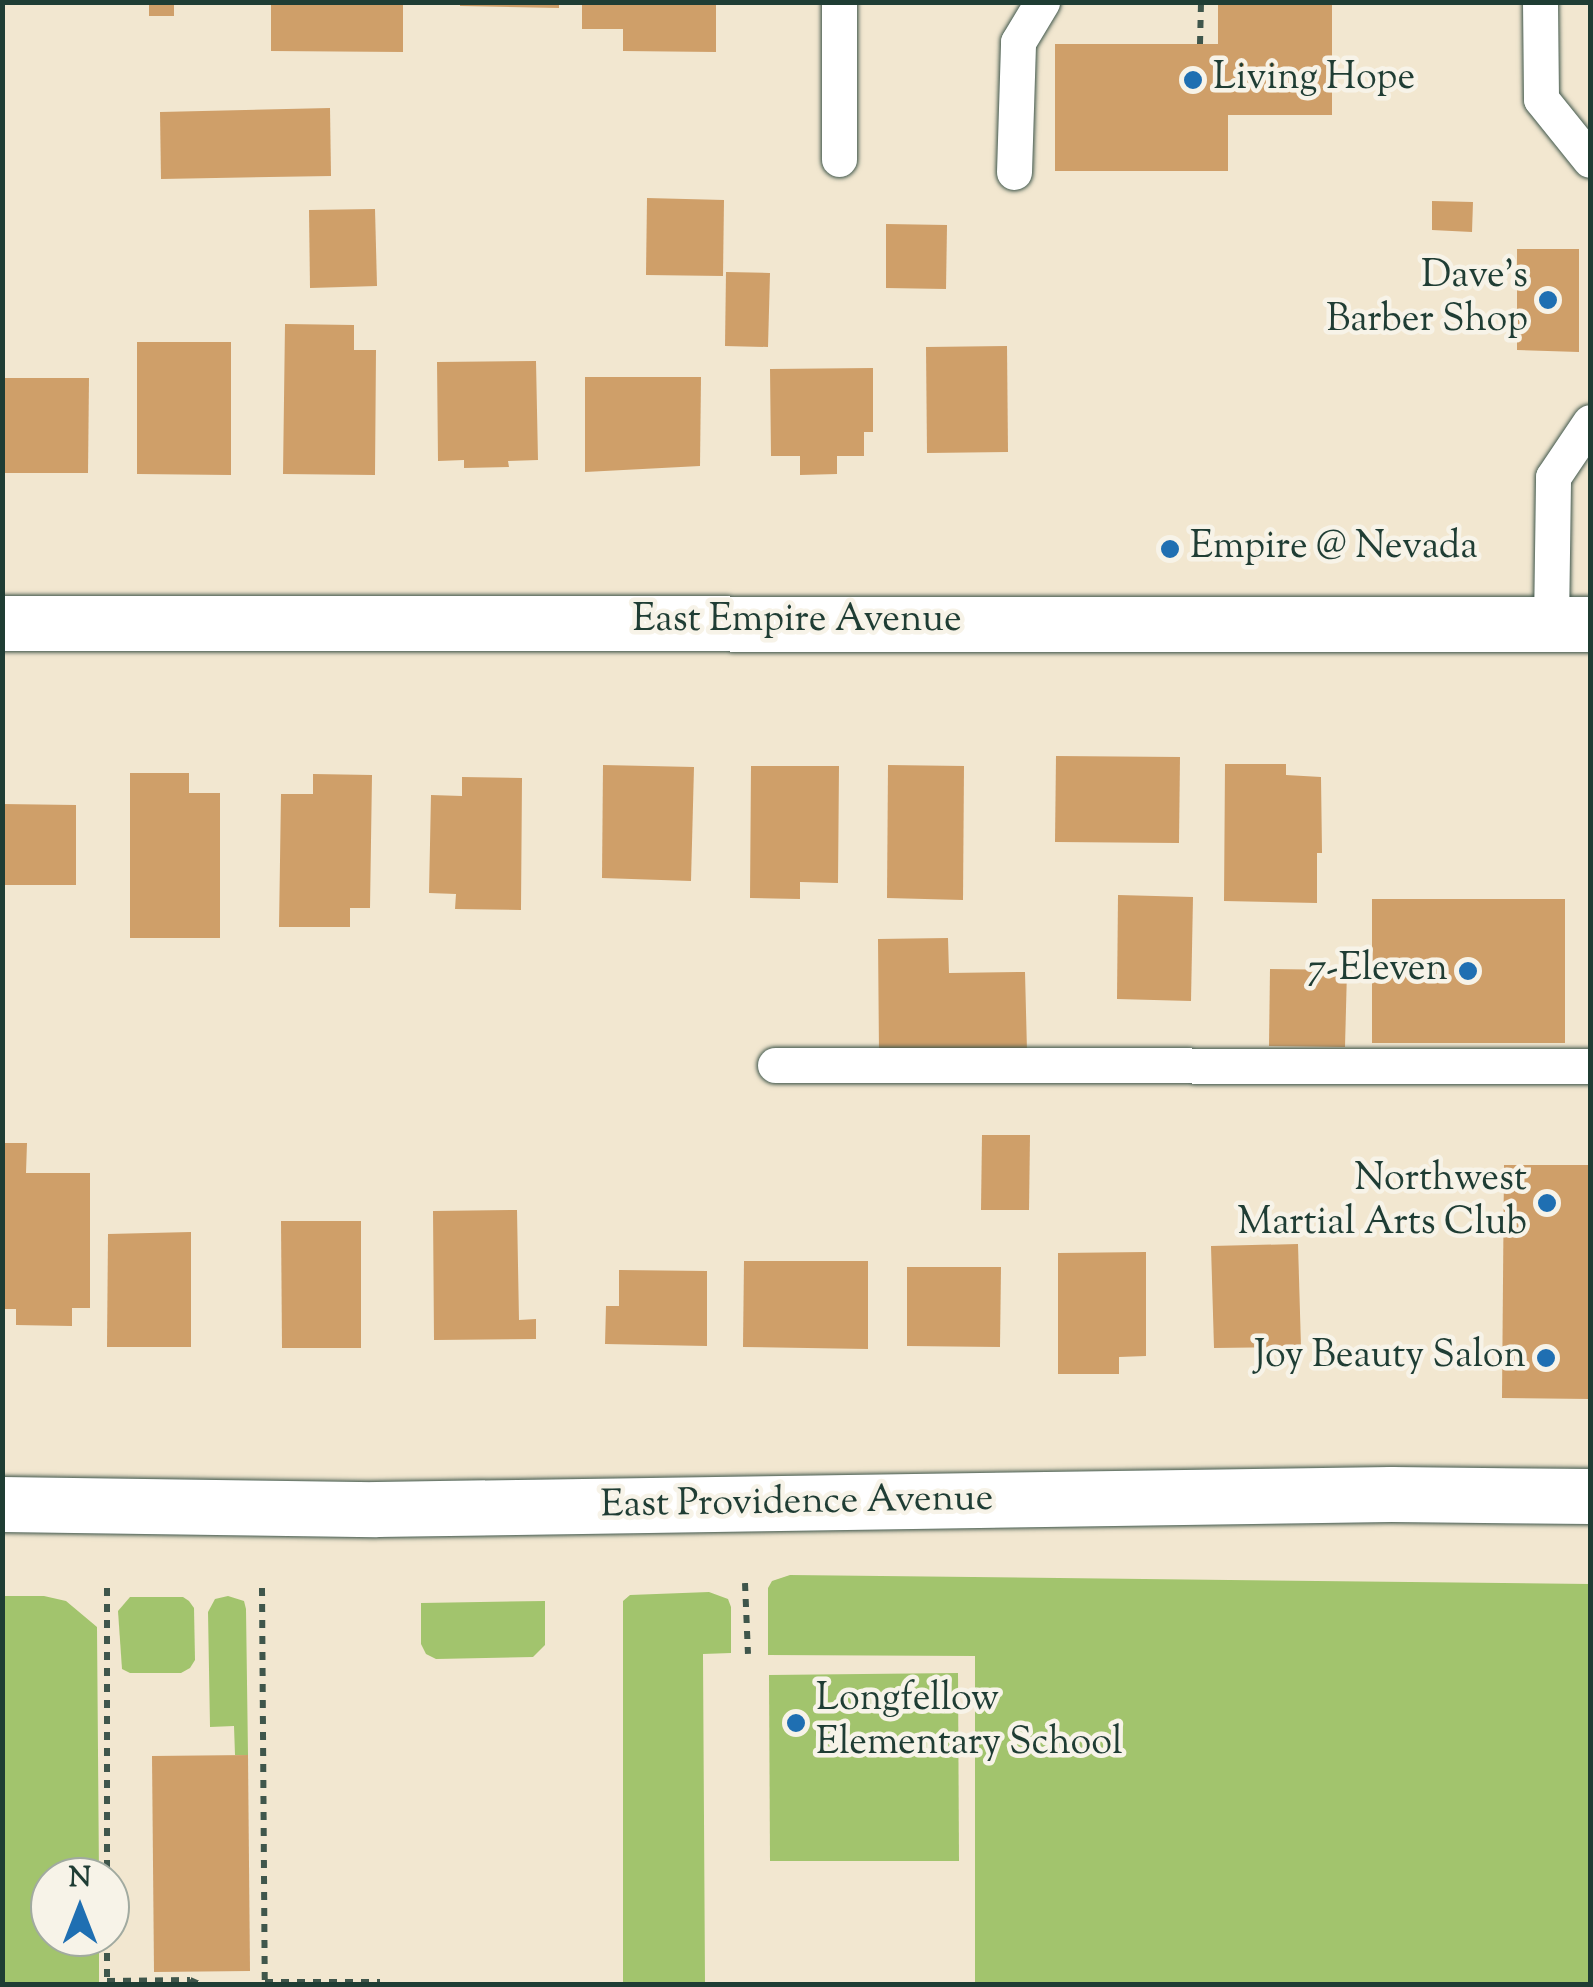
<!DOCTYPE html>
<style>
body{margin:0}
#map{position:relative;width:1593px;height:1987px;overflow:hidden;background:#f2e7d0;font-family:"Sorts Mill Goudy",serif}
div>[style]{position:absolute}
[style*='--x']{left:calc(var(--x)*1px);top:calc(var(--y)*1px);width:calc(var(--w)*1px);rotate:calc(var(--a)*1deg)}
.green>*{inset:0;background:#a2c46d}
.building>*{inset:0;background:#cf9f69}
.path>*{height:6px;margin-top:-3px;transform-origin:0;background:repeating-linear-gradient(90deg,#3f564b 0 8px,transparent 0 16px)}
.roads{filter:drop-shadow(0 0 2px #3f564b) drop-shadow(0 0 2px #3f564b)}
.service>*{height:35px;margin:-17.5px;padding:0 17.5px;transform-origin:17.5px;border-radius:17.5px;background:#fff}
.minor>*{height:55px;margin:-27.5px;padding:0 27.5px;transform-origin:27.5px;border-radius:27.5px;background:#fff}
.tertiary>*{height:55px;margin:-27.5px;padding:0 27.5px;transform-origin:27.5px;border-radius:27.5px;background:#fff}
.dots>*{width:28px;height:28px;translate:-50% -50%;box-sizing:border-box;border:5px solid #f7f3e8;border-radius:50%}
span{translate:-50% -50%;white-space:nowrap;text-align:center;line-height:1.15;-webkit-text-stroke:9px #f7f3e8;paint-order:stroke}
.poi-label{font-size:38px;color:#1f3d34}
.left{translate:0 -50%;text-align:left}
.right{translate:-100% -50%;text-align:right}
.street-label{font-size:38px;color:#1f3d34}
.frame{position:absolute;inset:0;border:5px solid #1f3d34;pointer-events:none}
.north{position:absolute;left:30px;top:1857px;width:100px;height:100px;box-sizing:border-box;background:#f7f3e8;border:2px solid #a1aaa0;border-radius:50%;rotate:0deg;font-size:28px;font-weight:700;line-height:40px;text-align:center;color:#1f3d34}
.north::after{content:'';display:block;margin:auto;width:35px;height:45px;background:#1f6fb2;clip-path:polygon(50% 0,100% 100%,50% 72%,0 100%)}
</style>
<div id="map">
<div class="green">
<i style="clip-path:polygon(790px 1575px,1590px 1584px,1590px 1984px,975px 1984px,975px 1656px,768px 1655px,768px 1588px,772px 1581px)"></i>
<i style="clip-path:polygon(709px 1592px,728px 1599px,731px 1607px,731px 1653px,703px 1654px,705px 1984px,623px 1984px,623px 1601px,630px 1595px)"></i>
<i style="clip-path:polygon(2px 1596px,44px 1596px,66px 1601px,97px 1627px,99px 1877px,50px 1877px,50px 1937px,99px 1937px,99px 1984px,3px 1984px)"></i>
<i style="clip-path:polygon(228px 1596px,244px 1601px,246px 1609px,248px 1755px,235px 1755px,234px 1726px,210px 1727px,208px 1612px,215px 1599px)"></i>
<i style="clip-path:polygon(130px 1597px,183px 1597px,189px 1601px,194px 1608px,195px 1660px,190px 1668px,181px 1673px,130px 1673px,122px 1669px,118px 1611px)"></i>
<i style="clip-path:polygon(545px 1601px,545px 1645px,533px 1657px,436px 1659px,426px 1654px,421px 1644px,421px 1603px)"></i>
<i style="clip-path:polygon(958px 1673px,959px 1861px,770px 1861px,769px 1675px)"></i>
</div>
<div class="building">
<i style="clip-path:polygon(149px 2px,174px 2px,174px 16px,149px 16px)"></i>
<i style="clip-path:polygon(271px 2px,403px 2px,403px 52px,271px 51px)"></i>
<i style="clip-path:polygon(460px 2px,559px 2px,559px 8px,460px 6px)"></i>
<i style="clip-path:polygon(582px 2px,716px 2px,716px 52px,623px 51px,623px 29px,582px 29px)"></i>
<i style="clip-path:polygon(1218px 2px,1332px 2px,1332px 115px,1228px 115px,1228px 171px,1055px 171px,1055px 44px,1218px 44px)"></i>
<i style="clip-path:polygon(330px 108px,331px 176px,161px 179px,160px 112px)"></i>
<i style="clip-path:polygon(647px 198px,724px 200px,723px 276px,646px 275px)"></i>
<i style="clip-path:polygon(1432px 201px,1473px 202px,1472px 232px,1432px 230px)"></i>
<i style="clip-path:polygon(375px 209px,377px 286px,310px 288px,309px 210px)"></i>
<i style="clip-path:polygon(886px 224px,947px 225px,946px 289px,886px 288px)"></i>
<i style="clip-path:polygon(1517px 249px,1579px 249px,1579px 352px,1517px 350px)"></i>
<i style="clip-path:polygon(726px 272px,770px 273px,768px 347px,725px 346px)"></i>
<i style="clip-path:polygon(285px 324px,354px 325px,354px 350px,376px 350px,375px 475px,283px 474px)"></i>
<i style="clip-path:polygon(137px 342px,231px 342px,231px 475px,137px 474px)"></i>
<i style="clip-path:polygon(1007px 346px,1008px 452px,927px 453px,926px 347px)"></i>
<i style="clip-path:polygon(536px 361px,538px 460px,508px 461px,509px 467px,464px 468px,464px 460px,438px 461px,437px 362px)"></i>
<i style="clip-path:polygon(873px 368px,873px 432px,864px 432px,864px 456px,837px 456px,837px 474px,800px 475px,800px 456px,771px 456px,770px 369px)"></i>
<i style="clip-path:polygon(585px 377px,701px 377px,700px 466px,585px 472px)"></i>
<i style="clip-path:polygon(2px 378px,89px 378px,88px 473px,2px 473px)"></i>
<i style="clip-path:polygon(1056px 756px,1180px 757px,1179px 843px,1055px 842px)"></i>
<i style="clip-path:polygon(1225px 764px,1286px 764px,1286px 775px,1321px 777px,1322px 853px,1317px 853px,1317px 903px,1224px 901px)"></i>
<i style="clip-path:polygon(603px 765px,694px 767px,691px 881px,602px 878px)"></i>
<i style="clip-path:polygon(888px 765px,964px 766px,963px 900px,887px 898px)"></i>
<i style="clip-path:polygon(751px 766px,839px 766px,838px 883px,800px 882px,800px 899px,750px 898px)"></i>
<i style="clip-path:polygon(130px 773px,189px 773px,189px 793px,220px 793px,220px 938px,130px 938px)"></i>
<i style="clip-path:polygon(313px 774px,372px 775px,370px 908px,350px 908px,350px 927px,279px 927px,281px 794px,313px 794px)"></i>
<i style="clip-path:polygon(462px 777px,522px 778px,521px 910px,455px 909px,456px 894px,429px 893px,431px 795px,462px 796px)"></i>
<i style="clip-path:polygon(2px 804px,76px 805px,76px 885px,2px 885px)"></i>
<i style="clip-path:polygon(1118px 895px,1193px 897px,1191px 1001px,1117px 999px)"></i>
<i style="clip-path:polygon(1372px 899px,1565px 899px,1565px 1043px,1372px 1043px)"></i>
<i style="clip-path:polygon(948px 938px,949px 973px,1025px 972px,1027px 1051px,879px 1053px,878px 939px)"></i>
<i style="clip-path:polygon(1270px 969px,1347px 970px,1345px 1047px,1269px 1046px)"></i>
<i style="clip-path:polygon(982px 1135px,1030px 1135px,1029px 1210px,981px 1210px)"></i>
<i style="clip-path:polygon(2px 1143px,27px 1143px,26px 1173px,90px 1173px,90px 1308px,72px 1308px,72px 1326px,16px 1325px,16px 1309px,2px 1309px)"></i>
<i style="clip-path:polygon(1504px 1165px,1590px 1165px,1590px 1399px,1502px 1398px)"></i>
<i style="clip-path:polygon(517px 1210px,519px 1320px,536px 1319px,536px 1339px,434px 1340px,433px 1211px)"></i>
<i style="clip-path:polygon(281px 1221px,361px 1221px,361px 1348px,282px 1348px)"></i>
<i style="clip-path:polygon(191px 1232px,191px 1347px,107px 1347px,108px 1234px)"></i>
<i style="clip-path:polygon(1298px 1244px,1301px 1347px,1214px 1348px,1211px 1246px)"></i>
<i style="clip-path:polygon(1146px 1252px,1146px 1356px,1119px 1357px,1119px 1374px,1058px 1374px,1058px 1253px)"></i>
<i style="clip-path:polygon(744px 1261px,868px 1261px,868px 1349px,743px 1347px)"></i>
<i style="clip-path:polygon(907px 1267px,1001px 1267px,1000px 1347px,907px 1346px)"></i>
<i style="clip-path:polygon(619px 1270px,707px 1271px,707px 1346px,605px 1344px,606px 1306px,619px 1306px)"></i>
<i style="clip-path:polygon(248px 1755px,250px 1971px,154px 1972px,152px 1756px)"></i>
</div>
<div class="path">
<i style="--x:1200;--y:44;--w:42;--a:-88.6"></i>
<i style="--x:745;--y:1583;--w:71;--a:87.6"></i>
<i style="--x:107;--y:1588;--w:289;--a:90"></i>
<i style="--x:262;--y:1588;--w:396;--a:89.6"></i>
<i style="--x:107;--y:1937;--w:44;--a:90"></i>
<i style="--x:107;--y:1981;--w:83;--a:-0.7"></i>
<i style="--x:190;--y:1980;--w:10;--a:24"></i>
<i style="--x:265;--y:1982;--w:115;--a:0"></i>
</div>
<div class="roads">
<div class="service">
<i style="--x:1540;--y:2;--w:97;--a:89.4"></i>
<i style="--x:1541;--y:99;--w:78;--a:51.2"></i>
<i style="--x:839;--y:159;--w:157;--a:-90"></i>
<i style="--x:1014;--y:172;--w:130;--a:-88.2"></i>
<i style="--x:1018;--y:42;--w:47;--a:-59"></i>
<i style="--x:1551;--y:625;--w:148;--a:-89.2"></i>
<i style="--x:1553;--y:477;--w:66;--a:-56.1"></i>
<i style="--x:775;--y:1065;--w:815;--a:0.07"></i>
</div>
<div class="minor">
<i style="--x:2;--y:1504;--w:374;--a:0.8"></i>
<i style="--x:376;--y:1509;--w:1015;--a:-0.85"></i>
<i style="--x:1391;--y:1494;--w:199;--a:0.6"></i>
</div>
<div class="tertiary">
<i style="--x:2;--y:623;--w:1588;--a:0.04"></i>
</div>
</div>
<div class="dots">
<i style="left:1193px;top:80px;background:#1f6fb2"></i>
<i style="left:1548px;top:300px;background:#1f6fb2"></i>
<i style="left:1170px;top:549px;background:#1f6fb2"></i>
<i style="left:1468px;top:971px;background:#1f6fb2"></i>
<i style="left:1547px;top:1203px;background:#1f6fb2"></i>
<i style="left:1546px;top:1358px;background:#1f6fb2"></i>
<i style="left:796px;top:1723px;background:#1f6fb2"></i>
</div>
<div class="poi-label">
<span class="left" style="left:1213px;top:80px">Living Hope</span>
<span class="right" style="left:1528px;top:300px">Dave's<br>Barber Shop</span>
<span class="left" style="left:1190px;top:549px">Empire @ Nevada</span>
<span class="right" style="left:1448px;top:971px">7-Eleven</span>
<span class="right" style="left:1527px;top:1203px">Northwest<br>Martial Arts Club</span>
<span class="right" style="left:1526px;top:1358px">Joy Beauty Salon</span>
<span class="left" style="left:816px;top:1723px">Longfellow<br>Elementary School</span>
</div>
<div class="street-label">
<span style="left:797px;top:622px">East Empire Avenue</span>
<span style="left:797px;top:1504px;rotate:-1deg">East Providence Avenue</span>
</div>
<div class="frame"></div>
<div class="north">N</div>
</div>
